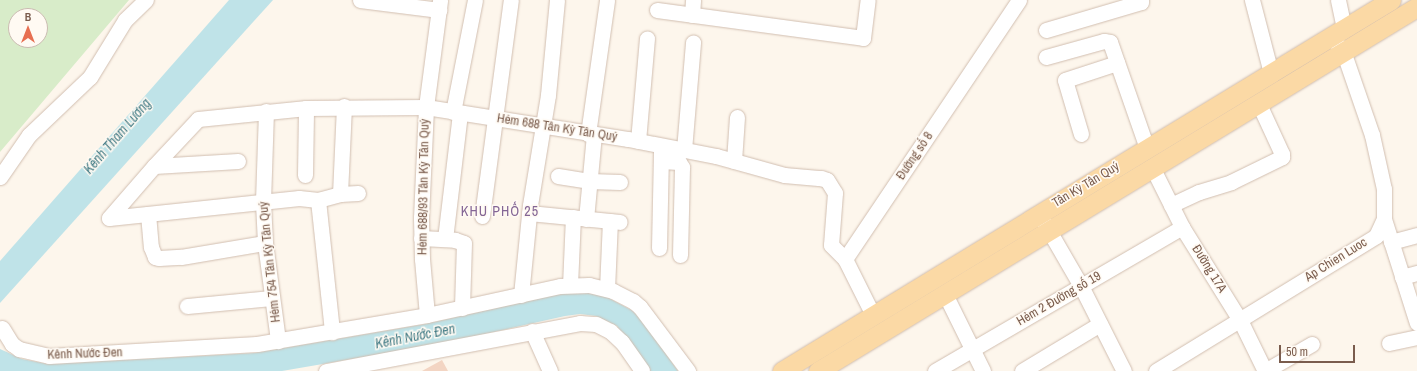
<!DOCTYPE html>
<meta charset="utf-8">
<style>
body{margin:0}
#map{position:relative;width:1417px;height:371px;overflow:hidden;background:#fdf6ec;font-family:"Archivo Narrow",sans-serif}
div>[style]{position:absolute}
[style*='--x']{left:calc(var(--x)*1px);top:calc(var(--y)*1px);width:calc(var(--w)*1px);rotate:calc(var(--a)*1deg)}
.green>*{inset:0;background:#d8ecc9}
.water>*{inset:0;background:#bfe3e8}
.building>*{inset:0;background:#f3d5c3}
.roads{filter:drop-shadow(0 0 1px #d1beb0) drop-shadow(0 0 1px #d1beb0)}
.minor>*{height:15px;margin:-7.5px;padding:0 7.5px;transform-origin:7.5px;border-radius:7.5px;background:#fff}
.major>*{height:19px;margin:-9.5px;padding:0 9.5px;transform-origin:9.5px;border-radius:9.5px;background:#fbd9a5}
span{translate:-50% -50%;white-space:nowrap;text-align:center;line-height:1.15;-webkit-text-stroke:3px #fffaf3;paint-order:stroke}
.street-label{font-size:13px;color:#7a5c4d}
.water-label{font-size:14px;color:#437c86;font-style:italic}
.neighbourhood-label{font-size:14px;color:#846695;letter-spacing:1px}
.north{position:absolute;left:8px;top:8px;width:40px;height:40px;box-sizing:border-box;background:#fffaf3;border:1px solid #cabbb1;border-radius:50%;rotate:0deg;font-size:11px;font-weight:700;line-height:16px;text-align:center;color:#7a5c4d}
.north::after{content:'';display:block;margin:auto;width:14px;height:18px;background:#e76f51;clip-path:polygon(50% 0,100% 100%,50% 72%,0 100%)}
.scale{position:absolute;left:1279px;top:345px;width:76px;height:18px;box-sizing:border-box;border:2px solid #7a5c4d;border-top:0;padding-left:5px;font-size:12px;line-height:14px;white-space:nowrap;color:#7a5c4d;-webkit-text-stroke:3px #fffaf3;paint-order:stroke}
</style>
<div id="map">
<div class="green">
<i style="clip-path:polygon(evenodd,0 0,129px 0,0 152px,0 0,16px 16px,40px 16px,40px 40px,16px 40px,16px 16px)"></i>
</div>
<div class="water">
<i style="clip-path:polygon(229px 0,273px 0,0 303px,0 261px)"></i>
<i style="clip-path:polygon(575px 292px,588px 293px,607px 297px,633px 311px,646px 325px,678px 371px,650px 371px,617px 326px,596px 316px,580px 314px,565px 316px,445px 343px,282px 371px,0 371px,0 349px,22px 359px,48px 364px,254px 353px,425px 324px,550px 296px)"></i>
</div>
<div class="building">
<i style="clip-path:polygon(442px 360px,448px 371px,422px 371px)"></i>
</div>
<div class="roads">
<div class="minor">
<i style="--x:360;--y:0;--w:80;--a:7.2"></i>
<i style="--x:1252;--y:0;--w:75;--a:75.4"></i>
<i style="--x:1338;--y:0;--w:29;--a:78"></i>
<i style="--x:657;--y:10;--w:208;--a:7.7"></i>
<i style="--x:863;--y:38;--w:38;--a:-83"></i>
<i style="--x:692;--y:15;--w:15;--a:-86"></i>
<i style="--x:1046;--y:30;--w:99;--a:-16.4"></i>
<i style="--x:1141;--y:2;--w:2;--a:-90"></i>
<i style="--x:1046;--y:57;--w:60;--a:-15.4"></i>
<i style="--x:1104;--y:41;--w:6;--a:9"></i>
<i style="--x:1110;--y:42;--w:112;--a:70.8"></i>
<i style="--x:266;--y:111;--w:92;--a:91.9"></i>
<i style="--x:263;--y:203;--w:40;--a:87.1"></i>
<i style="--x:265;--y:243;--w:99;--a:82.4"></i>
<i style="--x:453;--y:112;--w:114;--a:-78.9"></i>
<i style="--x:588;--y:134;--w:135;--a:-81.9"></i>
<i style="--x:1081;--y:134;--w:56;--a:-106.5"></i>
<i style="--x:1065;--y:80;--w:55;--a:-18.1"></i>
<i style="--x:638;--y:141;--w:103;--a:-85"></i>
<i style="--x:684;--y:150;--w:108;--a:-85.2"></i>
<i style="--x:238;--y:161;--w:84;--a:176.6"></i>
<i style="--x:154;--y:166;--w:64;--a:-46.9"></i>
<i style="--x:198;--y:119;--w:109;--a:-5.8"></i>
<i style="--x:306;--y:108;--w:120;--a:-0.5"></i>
<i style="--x:426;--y:107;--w:205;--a:9"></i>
<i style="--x:628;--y:139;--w:90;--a:10.9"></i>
<i style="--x:716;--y:156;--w:71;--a:15.6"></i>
<i style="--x:784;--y:175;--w:37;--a:5"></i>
<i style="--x:821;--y:178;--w:6;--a:18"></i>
<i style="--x:827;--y:180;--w:15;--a:58"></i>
<i style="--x:835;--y:193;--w:52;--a:94.4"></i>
<i style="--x:831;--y:245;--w:20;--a:45"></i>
<i style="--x:661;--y:161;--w:18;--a:3"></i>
<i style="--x:679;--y:162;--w:6;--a:59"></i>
<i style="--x:682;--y:167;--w:88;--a:91.3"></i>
<i style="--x:734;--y:161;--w:44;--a:-86.1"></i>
<i style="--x:1152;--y:167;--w:67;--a:63.4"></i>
<i style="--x:1182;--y:227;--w:110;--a:58.1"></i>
<i style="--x:1240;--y:320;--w:57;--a:63.9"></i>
<i style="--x:305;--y:175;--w:67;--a:-89.1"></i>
<i style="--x:558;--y:176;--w:31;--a:9"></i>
<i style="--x:589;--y:181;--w:31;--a:2"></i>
<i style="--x:0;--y:177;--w:51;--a:-55.4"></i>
<i style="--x:29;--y:135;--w:84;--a:-43.6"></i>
<i style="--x:90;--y:77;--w:67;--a:-58.4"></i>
<i style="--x:125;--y:20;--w:29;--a:-44"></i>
<i style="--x:340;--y:194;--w:88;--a:-87.4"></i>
<i style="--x:318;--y:200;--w:133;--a:83.9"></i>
<i style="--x:1171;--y:205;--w:31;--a:-25"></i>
<i style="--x:1199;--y:192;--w:34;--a:-17"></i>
<i style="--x:1231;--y:182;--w:57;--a:-26.1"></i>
<i style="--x:1282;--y:157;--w:3;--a:-90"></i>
<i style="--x:1282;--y:154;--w:57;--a:-114.8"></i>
<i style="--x:529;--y:213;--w:91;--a:5.6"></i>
<i style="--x:148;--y:214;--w:33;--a:85"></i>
<i style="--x:151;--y:247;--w:11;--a:68"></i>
<i style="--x:155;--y:257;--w:4;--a:14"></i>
<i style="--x:159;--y:258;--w:22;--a:-3"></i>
<i style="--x:181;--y:257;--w:85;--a:-9.5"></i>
<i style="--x:482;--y:216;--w:218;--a:-82.4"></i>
<i style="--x:109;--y:218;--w:191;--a:-6"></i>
<i style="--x:299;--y:198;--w:19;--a:6"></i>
<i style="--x:318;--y:200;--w:23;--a:-15"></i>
<i style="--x:340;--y:194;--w:18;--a:-3"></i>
<i style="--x:109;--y:218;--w:69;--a:-49.1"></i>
<i style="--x:586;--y:219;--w:85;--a:-84.6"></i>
<i style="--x:1384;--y:219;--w:109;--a:72.4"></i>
<i style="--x:1044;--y:222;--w:74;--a:60"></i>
<i style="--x:1081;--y:286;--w:95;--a:63.2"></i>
<i style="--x:421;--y:238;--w:34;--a:3"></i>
<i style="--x:455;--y:240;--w:9;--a:18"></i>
<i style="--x:464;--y:243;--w:65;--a:91.8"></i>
<i style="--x:445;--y:239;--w:127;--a:-83.2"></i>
<i style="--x:1391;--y:242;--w:27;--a:-15"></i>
<i style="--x:659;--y:248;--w:97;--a:-88.8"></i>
<i style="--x:1402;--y:277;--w:16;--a:-15"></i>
<i style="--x:570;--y:285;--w:68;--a:-87.5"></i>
<i style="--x:607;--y:289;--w:68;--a:-87.5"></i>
<i style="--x:945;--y:294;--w:86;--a:63.7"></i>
<i style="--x:521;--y:295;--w:90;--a:-84.3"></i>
<i style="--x:530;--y:205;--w:111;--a:-80.7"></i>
<i style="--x:548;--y:95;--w:95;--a:-84.6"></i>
<i style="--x:187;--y:306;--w:85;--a:-5.4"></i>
<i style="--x:427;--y:315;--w:56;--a:-95.1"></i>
<i style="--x:422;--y:259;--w:41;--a:-91.4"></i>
<i style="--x:421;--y:218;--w:111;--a:-87.4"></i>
<i style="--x:426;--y:107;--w:108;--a:-82.5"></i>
<i style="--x:873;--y:315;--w:63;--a:-116.6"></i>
<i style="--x:845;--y:259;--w:312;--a:-56.1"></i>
<i style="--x:2;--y:328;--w:19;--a:58"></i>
<i style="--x:12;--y:344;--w:9;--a:36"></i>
<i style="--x:19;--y:349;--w:31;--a:13"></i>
<i style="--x:49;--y:356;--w:208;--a:-3.3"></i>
<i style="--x:257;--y:344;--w:172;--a:-9.7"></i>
<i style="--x:427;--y:315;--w:136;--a:-12.3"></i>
<i style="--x:560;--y:286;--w:29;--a:-2"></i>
<i style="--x:589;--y:285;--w:25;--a:14"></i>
<i style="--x:613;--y:291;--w:22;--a:27"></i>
<i style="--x:633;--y:301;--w:9;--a:41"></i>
<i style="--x:640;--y:307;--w:80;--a:53.1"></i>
<i style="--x:532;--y:331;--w:44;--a:65.8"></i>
<i style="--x:1389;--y:343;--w:29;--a:-12"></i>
<i style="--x:326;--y:371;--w:258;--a:-10.7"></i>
<i style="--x:580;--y:323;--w:16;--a:4"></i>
<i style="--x:596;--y:324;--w:16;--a:27"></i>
<i style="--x:610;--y:331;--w:16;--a:43"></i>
<i style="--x:622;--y:342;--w:35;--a:55"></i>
<i style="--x:935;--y:371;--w:286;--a:-30.2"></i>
<i style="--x:1022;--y:371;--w:91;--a:-31.1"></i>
<i style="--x:1156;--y:371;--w:258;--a:-31.5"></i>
<i style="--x:1376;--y:236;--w:19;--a:-65"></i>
<i style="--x:1384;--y:219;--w:30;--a:-90"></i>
<i style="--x:1384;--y:189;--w:55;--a:-102.5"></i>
<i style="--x:1372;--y:135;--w:89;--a:-109"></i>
<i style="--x:1343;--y:51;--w:19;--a:-129"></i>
<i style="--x:1265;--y:371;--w:54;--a:-29.9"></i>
</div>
<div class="major">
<i style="--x:782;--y:371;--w:713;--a:-31.35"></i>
<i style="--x:818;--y:371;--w:701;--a:-31.29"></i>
</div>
</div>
<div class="street-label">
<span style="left:557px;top:128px;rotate:9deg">Hẻm 688 Tân Kỳ Tân Quý</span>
<span style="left:915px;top:156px;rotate:-56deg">Đường số 8</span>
<span style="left:1086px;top:185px;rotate:-31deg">Tân Kỳ Tân Quý</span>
<span style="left:424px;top:187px;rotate:-89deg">Hẻm 688/93 Tân Kỳ Tân Quý</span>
<span style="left:1336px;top:260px;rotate:-32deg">Ap Chien Luoc</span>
<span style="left:270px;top:262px;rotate:-96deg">Hẻm 754 Tân Kỳ Tân Quý</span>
<span style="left:1209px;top:269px;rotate:58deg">Đường 17A</span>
<span style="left:1059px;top:299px;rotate:-30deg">Hẻm 2 Đường số 19</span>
<span style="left:85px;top:354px;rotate:-2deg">Kênh Nước Đen</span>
</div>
<div class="water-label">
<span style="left:117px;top:136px;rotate:-49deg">Kênh Tham Lương</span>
<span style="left:415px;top:336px;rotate:-11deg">Kênh Nước Đen</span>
</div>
<div class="neighbourhood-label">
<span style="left:500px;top:211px">KHU PHỐ 25</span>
</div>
<div class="north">B</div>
<div class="scale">50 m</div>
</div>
